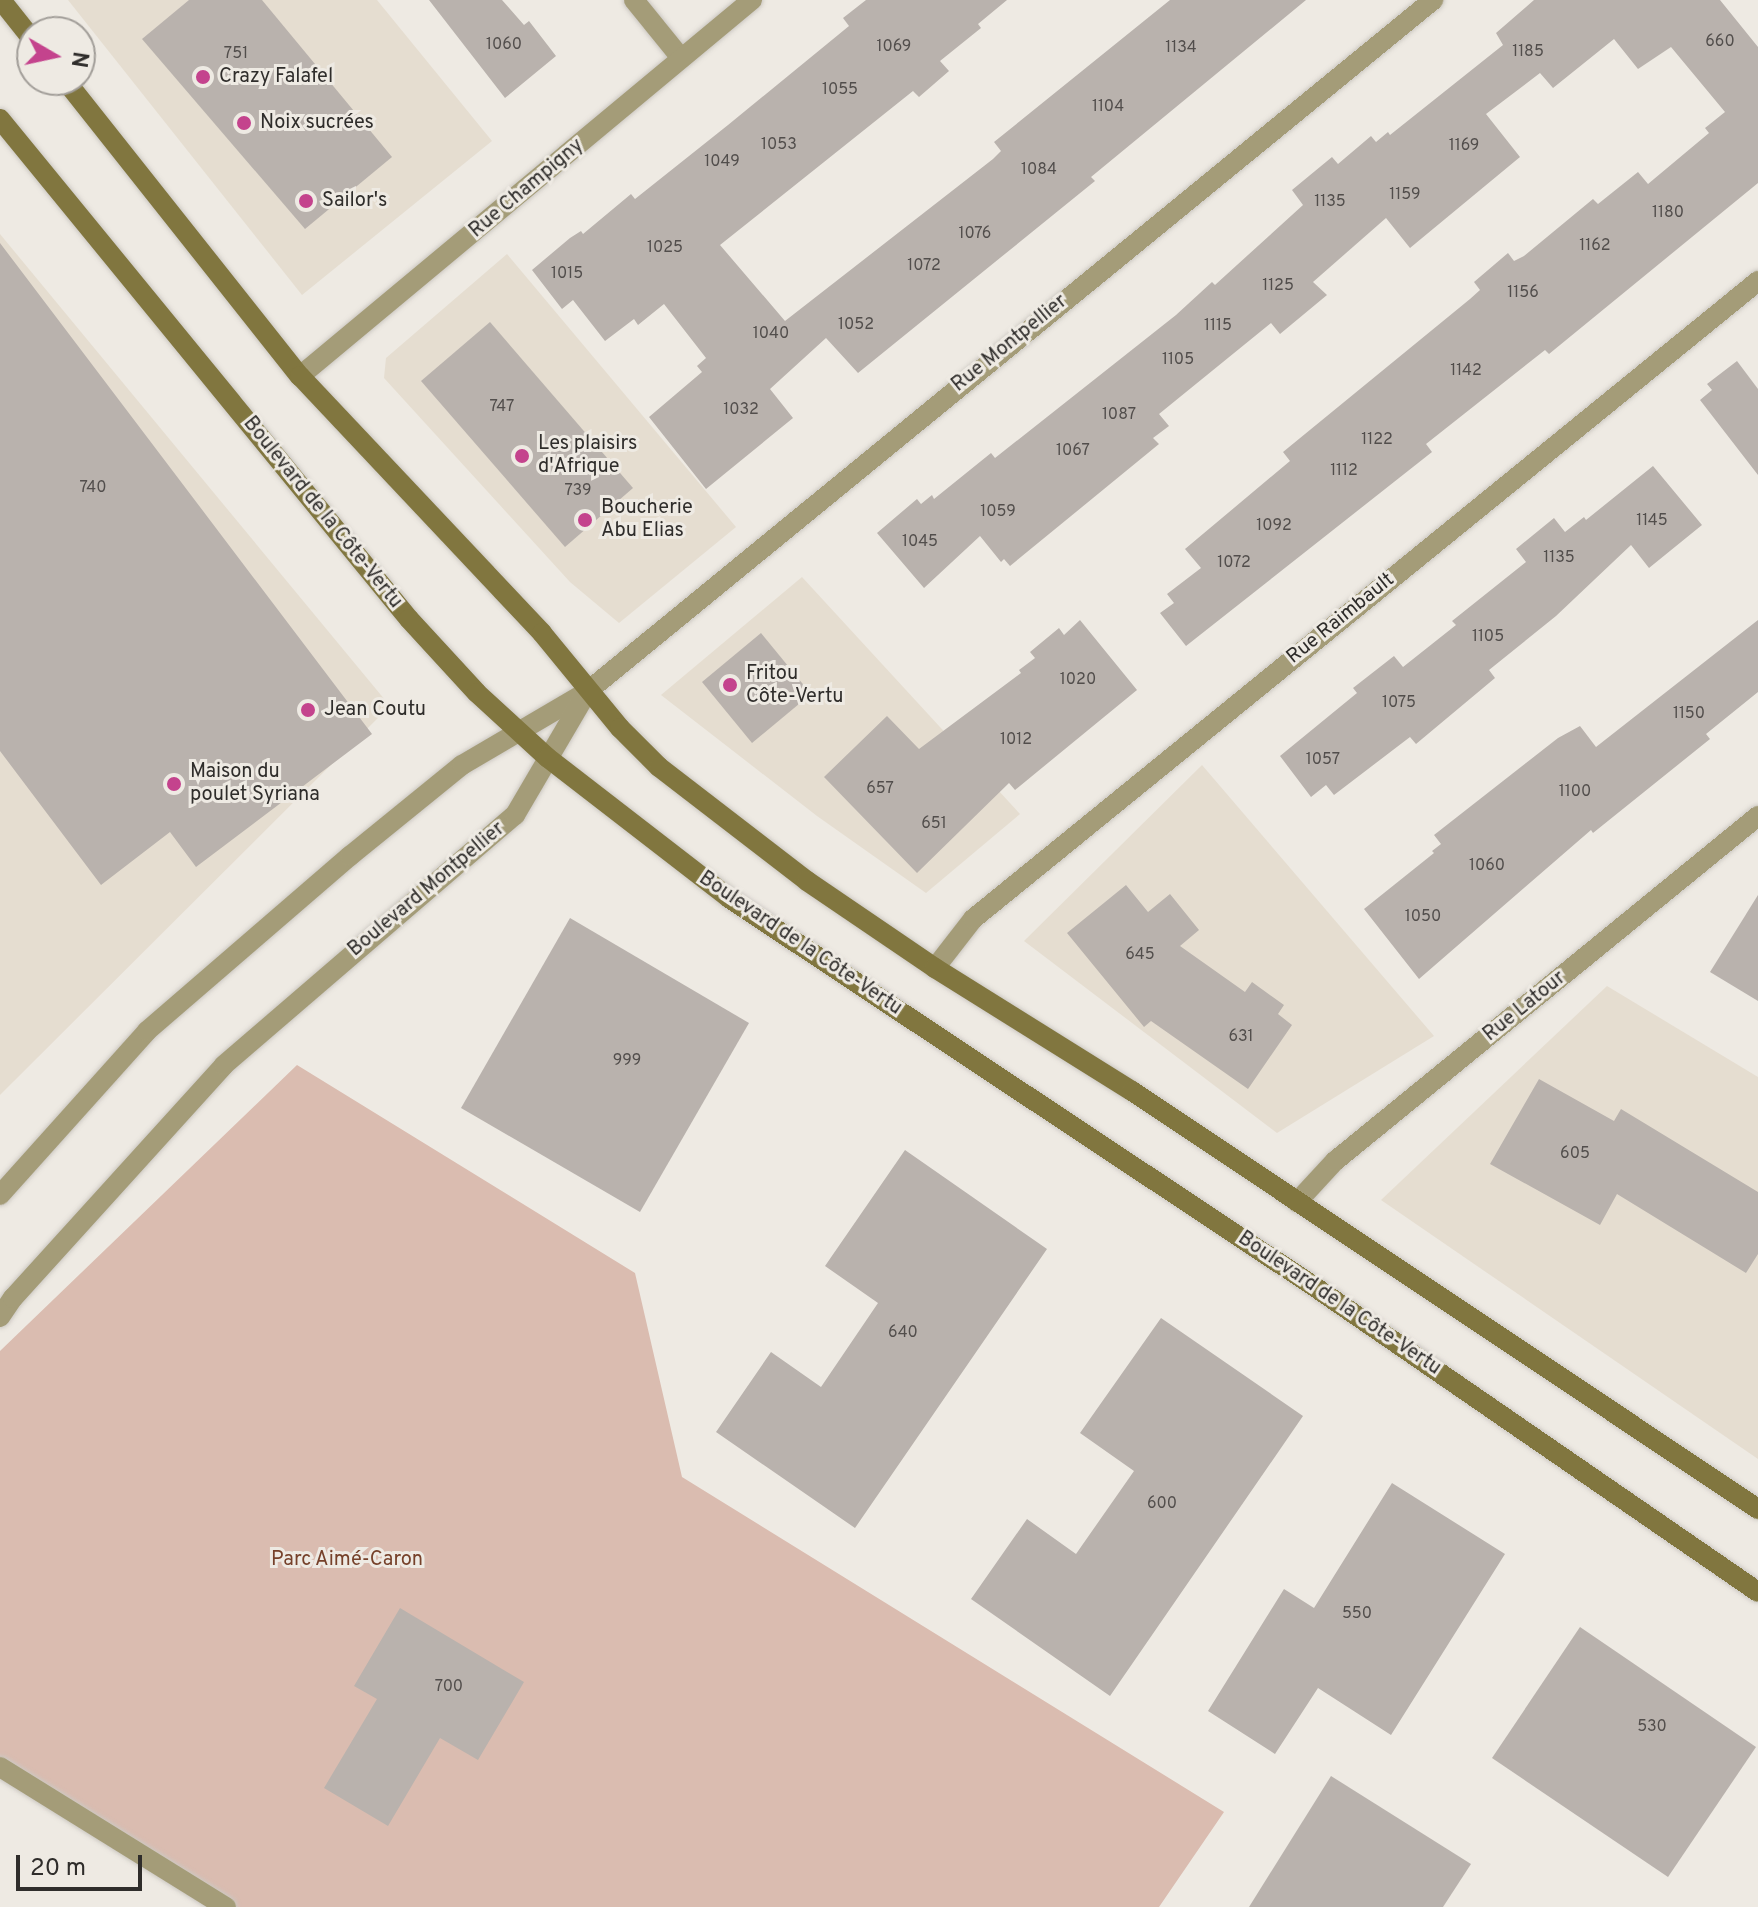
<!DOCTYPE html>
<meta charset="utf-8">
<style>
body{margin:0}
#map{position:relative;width:1758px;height:1907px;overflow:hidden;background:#eeeae3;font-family:Overpass,sans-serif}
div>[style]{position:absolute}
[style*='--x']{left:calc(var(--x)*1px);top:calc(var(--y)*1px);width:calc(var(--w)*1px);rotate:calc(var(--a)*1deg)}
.built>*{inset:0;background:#e5ddd0}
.green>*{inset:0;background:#dabcb0}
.building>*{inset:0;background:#b9b2ad}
.roads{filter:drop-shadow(0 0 2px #ccc8c2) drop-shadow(0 0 2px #ccc8c2)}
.minor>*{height:20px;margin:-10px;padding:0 10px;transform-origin:10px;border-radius:10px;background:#a49c78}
.secondary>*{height:20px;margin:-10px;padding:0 10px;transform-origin:10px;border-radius:10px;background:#81763f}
.dots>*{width:22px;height:22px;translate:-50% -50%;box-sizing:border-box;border:4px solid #eeeae3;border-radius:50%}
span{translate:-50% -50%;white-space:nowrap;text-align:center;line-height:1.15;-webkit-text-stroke:6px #eeeae3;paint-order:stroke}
.number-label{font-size:16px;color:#524e4c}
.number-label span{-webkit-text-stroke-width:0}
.poi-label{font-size:20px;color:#2f2d2b}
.left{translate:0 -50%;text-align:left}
.street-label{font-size:20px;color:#2f2d2b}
.park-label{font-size:20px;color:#76412a}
.north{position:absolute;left:16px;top:16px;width:80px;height:80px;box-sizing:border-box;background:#eeeae3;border:2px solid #a29e99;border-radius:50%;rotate:99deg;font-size:22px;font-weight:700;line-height:32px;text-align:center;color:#2f2d2b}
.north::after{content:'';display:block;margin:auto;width:28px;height:36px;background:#c4438d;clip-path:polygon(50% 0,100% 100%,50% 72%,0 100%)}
.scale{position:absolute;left:16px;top:1855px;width:126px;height:36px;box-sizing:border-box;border:4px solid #2f2d2b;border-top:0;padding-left:10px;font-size:24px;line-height:28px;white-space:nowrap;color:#2f2d2b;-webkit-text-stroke:6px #eeeae3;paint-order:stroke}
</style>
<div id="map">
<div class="built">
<i style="clip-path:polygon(68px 0,377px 0,492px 141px,302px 295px)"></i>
<i style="clip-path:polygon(0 234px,390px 706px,0 1095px)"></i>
<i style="clip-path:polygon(507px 254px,736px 527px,619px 623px,570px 582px,384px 378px,386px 358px)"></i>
<i style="clip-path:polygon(802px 577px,1020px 814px,926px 893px,817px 816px,661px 695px)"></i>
<i style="clip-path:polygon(1202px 765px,1434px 1036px,1277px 1133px,1024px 941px)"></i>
<i style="clip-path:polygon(1607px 986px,1758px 1077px,1758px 1459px,1381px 1200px)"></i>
</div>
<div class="green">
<i style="clip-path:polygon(297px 1065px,635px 1273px,682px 1477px,1224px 1812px,1159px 1907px,226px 1907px,0 1767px,0 1351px)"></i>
</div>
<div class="building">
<i style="clip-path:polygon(189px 0,262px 0,392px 157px,305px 229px,142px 39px)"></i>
<i style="clip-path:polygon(429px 0,502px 0,524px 25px,529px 21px,556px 56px,505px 98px)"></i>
<i style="clip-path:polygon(866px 0,1007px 0,978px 24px,981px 28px,940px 61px,949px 71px,919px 97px,913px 91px,720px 245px,785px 321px,993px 159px,1001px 151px,994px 142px,1170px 0,1306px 0,1091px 177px,1095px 181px,858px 373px,826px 338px,770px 389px,793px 418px,706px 489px,649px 417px,702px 372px,697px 366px,706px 358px,664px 304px,638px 325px,634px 319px,605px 341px,573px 300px,562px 309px,532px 270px,570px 238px,581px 231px,583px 234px,631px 194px,635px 199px,728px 125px,849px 26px,843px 18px)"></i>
<i style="clip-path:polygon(1534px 0,1720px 0,1758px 47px,1758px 183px,1549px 354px,1545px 350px,1426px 444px,1432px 452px,1186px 646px,1160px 613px,1174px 603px,1167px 594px,1201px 568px,1185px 549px,1290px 461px,1283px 452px,1470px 299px,1480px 290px,1474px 282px,1508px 253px,1514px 261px,1524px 256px,1593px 199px,1598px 204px,1638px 172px,1648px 184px,1709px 133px,1705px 128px,1725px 112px,1671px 47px,1638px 69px,1614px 39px,1553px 88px,1540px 73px,1486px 114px,1520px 157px,1410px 248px,1386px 218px,1313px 282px,1327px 295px,1280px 334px,1271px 323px,1159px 414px,1169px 426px,1153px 438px,1159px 444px,1010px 566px,1004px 559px,1001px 562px,980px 536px,924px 588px,877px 533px,917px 499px,921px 504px,932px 495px,934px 499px,991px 453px,995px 458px,1176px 315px,1212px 282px,1215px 285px,1303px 205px,1292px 190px,1332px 157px,1338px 164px,1371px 136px,1376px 142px,1388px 132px,1390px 135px,1503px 45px,1496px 33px)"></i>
<i style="clip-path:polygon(0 243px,372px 734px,196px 867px,170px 832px,101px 885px,0 751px)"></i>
<i style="clip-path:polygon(490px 322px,633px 488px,565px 547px,421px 381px)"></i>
<i style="clip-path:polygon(1737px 361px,1758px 389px,1758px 475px,1700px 400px,1712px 390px,1707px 384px)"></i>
<i style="clip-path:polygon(1653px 466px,1702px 525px,1649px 568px,1631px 545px,1556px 616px,1489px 670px,1495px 678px,1416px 744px,1410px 737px,1334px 795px,1326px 785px,1311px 797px,1280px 756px,1357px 693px,1353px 688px,1394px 656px,1403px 667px,1456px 625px,1452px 621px,1526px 562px,1516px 549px,1554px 518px,1565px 532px,1584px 517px,1586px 520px)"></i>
<i style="clip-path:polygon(1080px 620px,1137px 690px,1015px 790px,1009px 783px,917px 873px,824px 777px,887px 716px,919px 749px,1021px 673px,1019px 670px,1035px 658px,1030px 652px,1059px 628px,1064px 635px)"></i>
<i style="clip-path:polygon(1758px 620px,1758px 692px,1706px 734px,1710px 739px,1593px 833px,1591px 830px,1419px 979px,1364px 909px,1434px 853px,1432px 851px,1441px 844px,1434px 835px,1558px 738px,1580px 726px,1596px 747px)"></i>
<i style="clip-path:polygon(761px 633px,811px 694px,752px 743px,702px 682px)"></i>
<i style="clip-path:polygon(1126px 885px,1148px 912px,1170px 894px,1199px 930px,1180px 946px,1245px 992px,1252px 982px,1284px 1005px,1278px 1014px,1292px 1025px,1248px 1089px,1151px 1021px,1144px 1027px,1067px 933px)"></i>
<i style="clip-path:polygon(1758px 895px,1758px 1001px,1710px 972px)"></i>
<i style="clip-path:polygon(570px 918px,749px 1023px,640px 1212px,461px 1108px)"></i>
<i style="clip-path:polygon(1539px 1079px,1614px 1121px,1621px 1109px,1758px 1192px,1758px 1254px,1746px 1273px,1617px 1194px,1600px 1225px,1490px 1164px)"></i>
<i style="clip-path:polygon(905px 1150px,1047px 1249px,855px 1528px,716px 1432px,771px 1352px,821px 1387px,878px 1303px,825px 1266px)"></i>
<i style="clip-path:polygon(1161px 1318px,1303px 1416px,1110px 1696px,971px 1599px,1027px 1519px,1076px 1554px,1134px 1471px,1080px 1433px)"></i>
<i style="clip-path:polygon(1392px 1483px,1505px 1554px,1391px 1735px,1318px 1688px,1275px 1754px,1208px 1711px,1284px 1589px,1314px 1608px)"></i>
<i style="clip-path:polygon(400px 1608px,524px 1682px,478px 1760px,440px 1738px,388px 1826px,324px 1788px,377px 1699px,354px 1686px)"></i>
<i style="clip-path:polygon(1580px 1627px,1756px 1747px,1668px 1877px,1492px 1758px)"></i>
<i style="clip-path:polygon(1331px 1776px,1471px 1864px,1443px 1907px,1249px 1907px)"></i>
</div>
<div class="roads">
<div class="minor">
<i style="--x:634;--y:0;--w:75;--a:51"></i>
<i style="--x:300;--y:376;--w:588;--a:-39.76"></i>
<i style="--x:935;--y:968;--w:62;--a:-52.2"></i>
<i style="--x:973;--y:919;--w:1012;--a:-39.1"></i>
<i style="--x:0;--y:1195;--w:220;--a:-48.1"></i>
<i style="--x:147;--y:1031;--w:268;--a:-40.8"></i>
<i style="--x:350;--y:856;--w:144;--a:-39.1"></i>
<i style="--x:462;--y:765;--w:146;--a:-30.4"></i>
<i style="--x:588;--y:691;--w:1092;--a:-39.27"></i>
<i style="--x:1297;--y:1202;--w:56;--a:-47.2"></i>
<i style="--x:1335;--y:1161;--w:546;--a:-39.2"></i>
<i style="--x:0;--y:1317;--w:23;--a:-56"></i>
<i style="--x:13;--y:1298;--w:314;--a:-47.8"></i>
<i style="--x:224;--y:1065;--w:384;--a:-40.7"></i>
<i style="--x:515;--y:815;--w:140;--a:-59.6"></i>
<i style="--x:0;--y:1767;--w:266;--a:31.8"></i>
</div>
<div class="secondary">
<i style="--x:1;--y:0;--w:50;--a:51.5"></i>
<i style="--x:65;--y:80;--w:378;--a:51.6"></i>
<i style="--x:300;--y:376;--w:353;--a:46.7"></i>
<i style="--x:542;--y:633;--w:123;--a:50.6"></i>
<i style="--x:620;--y:728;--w:55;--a:45"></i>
<i style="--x:659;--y:767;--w:187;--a:37.6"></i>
<i style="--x:807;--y:881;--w:155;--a:34.2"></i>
<i style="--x:935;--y:968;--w:232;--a:32"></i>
<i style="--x:1132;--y:1091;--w:753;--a:33.73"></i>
<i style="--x:0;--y:119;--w:646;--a:50.72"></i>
<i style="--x:409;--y:619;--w:100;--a:47.4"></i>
<i style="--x:477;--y:693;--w:96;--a:42.5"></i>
<i style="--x:548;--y:758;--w:229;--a:37.7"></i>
<i style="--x:729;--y:898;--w:700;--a:33.58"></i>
<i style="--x:1312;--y:1285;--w:541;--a:34.54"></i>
</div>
</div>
<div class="dots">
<i style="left:203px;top:77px;background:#c4438d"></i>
<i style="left:244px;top:123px;background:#c4438d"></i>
<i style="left:306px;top:201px;background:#c4438d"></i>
<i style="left:522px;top:456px;background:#c4438d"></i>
<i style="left:585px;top:520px;background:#c4438d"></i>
<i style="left:730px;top:685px;background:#c4438d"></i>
<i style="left:308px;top:710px;background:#c4438d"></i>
<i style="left:174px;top:784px;background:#c4438d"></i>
</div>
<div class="number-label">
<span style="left:1720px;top:42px">660</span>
<span style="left:504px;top:45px">1060</span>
<span style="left:894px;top:47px">1069</span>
<span style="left:1181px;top:48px">1134</span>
<span style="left:1528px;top:52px">1185</span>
<span style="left:236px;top:54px">751</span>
<span style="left:840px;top:90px">1055</span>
<span style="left:1108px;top:107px">1104</span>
<span style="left:779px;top:145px">1053</span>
<span style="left:1464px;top:146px">1169</span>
<span style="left:722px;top:162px">1049</span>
<span style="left:1039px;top:170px">1084</span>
<span style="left:1405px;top:195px">1159</span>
<span style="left:1330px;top:202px">1135</span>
<span style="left:1668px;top:213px">1180</span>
<span style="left:975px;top:234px">1076</span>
<span style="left:1595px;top:246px">1162</span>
<span style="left:665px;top:248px">1025</span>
<span style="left:924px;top:266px">1072</span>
<span style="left:567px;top:274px">1015</span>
<span style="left:1278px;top:286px">1125</span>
<span style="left:1523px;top:293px">1156</span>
<span style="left:856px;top:325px">1052</span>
<span style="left:1218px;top:326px">1115</span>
<span style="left:771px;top:334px">1040</span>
<span style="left:1178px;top:360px">1105</span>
<span style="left:1466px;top:371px">1142</span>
<span style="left:502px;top:407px">747</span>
<span style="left:741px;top:410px">1032</span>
<span style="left:1119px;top:415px">1087</span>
<span style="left:1377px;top:440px">1122</span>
<span style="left:1073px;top:451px">1067</span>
<span style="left:1344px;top:471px">1112</span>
<span style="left:93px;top:488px">740</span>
<span style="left:578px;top:491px">739</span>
<span style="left:998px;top:512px">1059</span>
<span style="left:1652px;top:521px">1145</span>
<span style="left:1274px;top:526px">1092</span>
<span style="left:920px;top:542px">1045</span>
<span style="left:1559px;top:558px">1135</span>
<span style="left:1234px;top:563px">1072</span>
<span style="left:1488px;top:637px">1105</span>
<span style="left:1078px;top:680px">1020</span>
<span style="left:1399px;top:703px">1075</span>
<span style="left:1689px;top:714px">1150</span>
<span style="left:1016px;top:740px">1012</span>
<span style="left:1323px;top:760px">1057</span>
<span style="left:880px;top:789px">657</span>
<span style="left:1575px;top:792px">1100</span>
<span style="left:934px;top:824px">651</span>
<span style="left:1487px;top:866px">1060</span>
<span style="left:1423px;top:917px">1050</span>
<span style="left:1140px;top:955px">645</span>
<span style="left:1241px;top:1037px">631</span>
<span style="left:627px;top:1061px">999</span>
<span style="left:1575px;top:1154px">605</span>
<span style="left:903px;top:1333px">640</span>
<span style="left:1162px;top:1504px">600</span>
<span style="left:1357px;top:1614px">550</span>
<span style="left:449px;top:1687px">700</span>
<span style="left:1652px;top:1727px">530</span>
</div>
<div class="poi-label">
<span class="left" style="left:219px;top:77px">Crazy Falafel</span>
<span class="left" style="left:260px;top:123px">Noix sucrées</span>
<span class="left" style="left:322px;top:201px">Sailor's</span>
<span class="left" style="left:538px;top:456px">Les plaisirs<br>d'Afrique</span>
<span class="left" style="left:601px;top:520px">Boucherie<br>Abu Elias</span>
<span class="left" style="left:746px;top:686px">Fritou<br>Côte-Vertu</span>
<span class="left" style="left:324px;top:710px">Jean Coutu</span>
<span class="left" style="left:190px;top:784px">Maison du<br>poulet Syriana</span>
</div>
<div class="street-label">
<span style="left:527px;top:189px;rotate:-40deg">Rue Champigny</span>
<span style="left:1010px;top:344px;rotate:-39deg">Rue Montpellier</span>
<span style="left:322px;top:513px;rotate:51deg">Boulevard de la Côte-Vertu</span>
<span style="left:1341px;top:619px;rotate:-39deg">Rue Raimbault</span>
<span style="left:427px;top:890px;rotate:-40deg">Boulevard Montpellier</span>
<span style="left:800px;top:944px;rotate:34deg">Boulevard de la Côte-Vertu</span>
<span style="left:1525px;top:1007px;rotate:-39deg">Rue Latour</span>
<span style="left:1339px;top:1304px;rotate:34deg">Boulevard de la Côte-Vertu</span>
</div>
<div class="park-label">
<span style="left:347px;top:1560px">Parc Aimé-Caron</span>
</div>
<div class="north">N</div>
<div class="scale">20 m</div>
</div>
